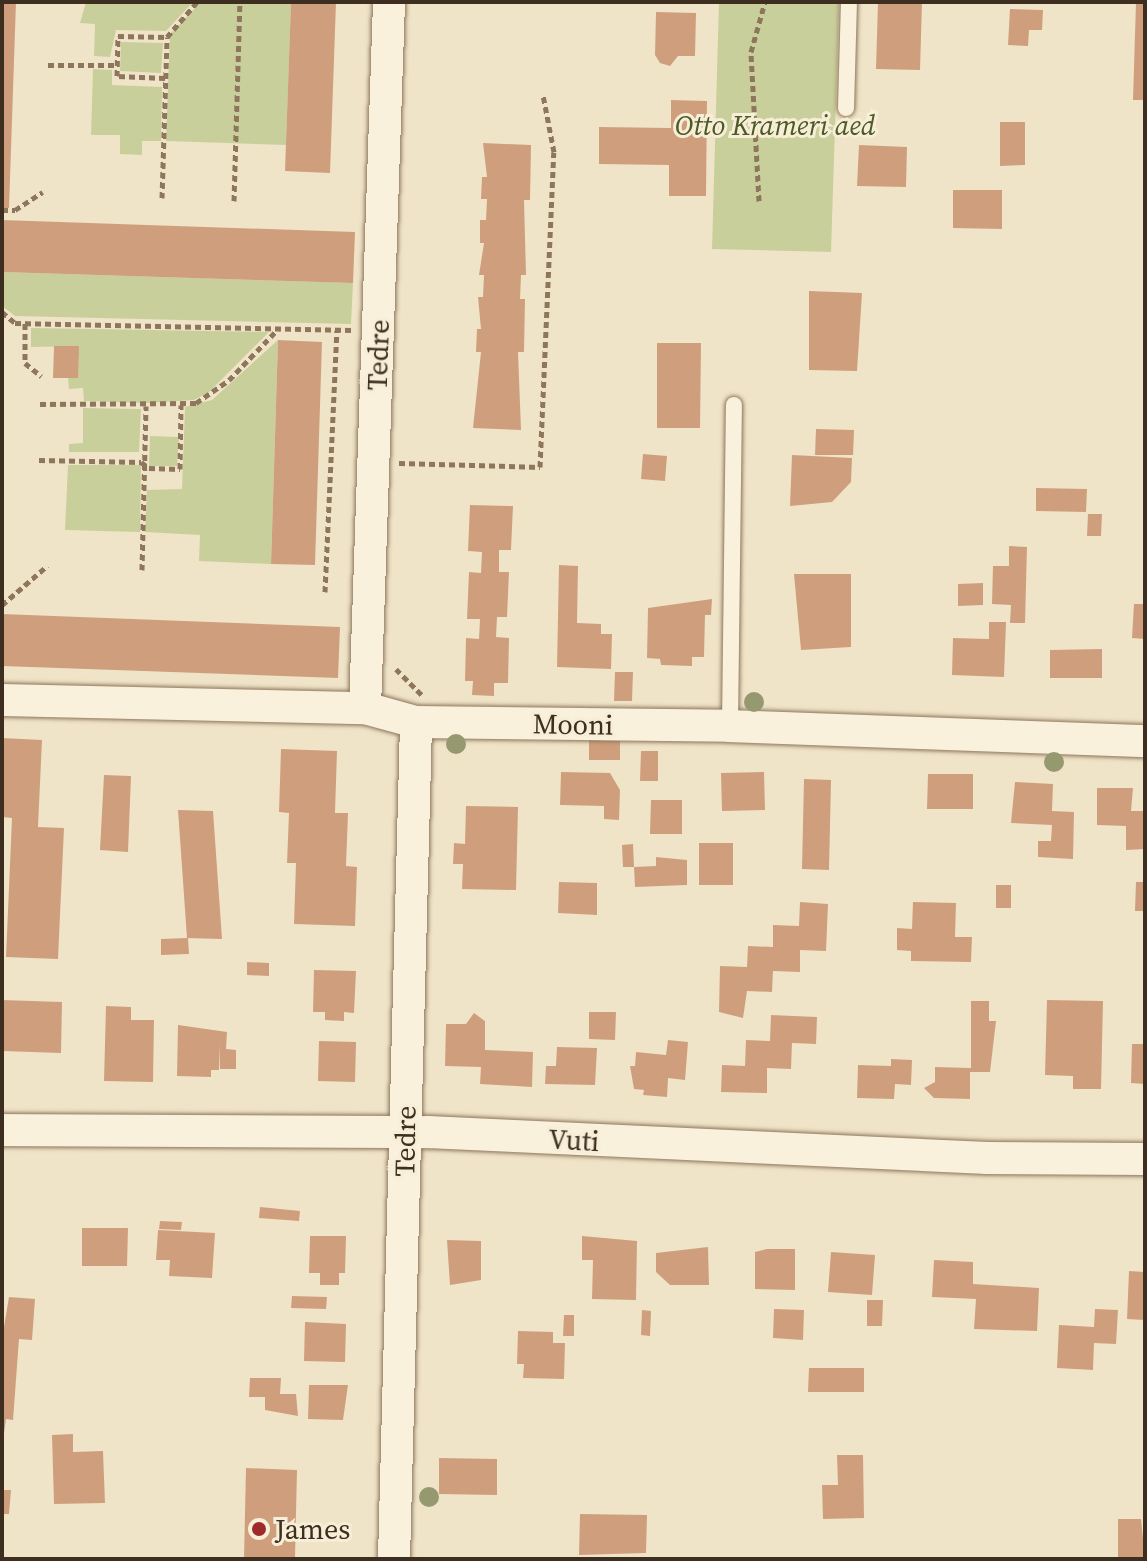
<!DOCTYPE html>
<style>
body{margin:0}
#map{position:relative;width:1147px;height:1561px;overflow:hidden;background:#f0e4c8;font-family:"Source Serif 4",serif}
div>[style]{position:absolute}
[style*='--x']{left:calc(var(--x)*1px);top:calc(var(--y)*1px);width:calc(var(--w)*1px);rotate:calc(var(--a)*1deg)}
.green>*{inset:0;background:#c9cf9b}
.building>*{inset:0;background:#cf9f7d}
.path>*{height:5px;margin-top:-2.5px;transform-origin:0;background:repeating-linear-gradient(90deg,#8d765c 0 6px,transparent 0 10px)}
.roads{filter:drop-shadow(0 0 2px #8d765c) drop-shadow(0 0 2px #8d765c)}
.service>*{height:16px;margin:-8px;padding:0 8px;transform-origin:8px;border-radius:8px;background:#faf1dc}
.minor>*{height:32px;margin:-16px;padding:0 16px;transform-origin:16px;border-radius:16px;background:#faf1dc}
.trees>*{width:20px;height:20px;margin:-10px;border-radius:50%;background:#96986f}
.dots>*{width:22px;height:22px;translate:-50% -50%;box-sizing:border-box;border:4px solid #f7eed8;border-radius:50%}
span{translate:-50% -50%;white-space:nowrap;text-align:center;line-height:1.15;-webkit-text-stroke:6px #f7eed8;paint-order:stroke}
.park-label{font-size:28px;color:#4d5a26;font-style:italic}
.street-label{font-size:28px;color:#3d2e20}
.poi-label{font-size:28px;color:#3d2e20}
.left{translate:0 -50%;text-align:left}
.frame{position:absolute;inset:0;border:4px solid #3d2e20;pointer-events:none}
</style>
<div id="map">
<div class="green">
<i style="clip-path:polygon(86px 2px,193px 2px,166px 31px,116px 30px,110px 57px,94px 56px,95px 24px,80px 23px)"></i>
<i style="clip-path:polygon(201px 2px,291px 2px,286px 145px,166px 141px,170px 34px)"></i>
<i style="clip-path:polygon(719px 2px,839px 2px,831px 252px,712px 249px)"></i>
<i style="clip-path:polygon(121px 42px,163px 43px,161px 73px,120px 71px)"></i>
<i style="clip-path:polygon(93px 69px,112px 70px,112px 85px,162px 87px,161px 141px,142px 141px,142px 155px,120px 154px,120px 135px,91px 135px)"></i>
<i style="clip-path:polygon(2px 272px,353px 283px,351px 324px,15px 316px,2px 306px)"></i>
<i style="clip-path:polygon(31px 328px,269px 332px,209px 392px,194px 400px,146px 403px,84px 401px,83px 388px,69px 389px,68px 378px,78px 378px,78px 346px,31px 347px)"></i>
<i style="clip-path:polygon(278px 340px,271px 564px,199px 561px,200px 535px,145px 532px,147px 490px,182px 489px,185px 407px,212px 400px)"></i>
<i style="clip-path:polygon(83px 408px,141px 409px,139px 452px,69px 452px,69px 444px,83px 443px)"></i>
<i style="clip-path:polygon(150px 436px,179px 437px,177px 466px,149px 466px)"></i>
<i style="clip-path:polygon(68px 465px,141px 465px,140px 532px,65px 530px)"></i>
</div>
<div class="building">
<i style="clip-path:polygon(2px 2px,16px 2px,9px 208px,2px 208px)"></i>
<i style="clip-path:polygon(291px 2px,336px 2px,330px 173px,285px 171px)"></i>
<i style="clip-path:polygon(878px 2px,922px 2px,920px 70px,876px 69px)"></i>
<i style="clip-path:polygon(1136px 2px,1145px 2px,1145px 100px,1133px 100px)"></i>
<i style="clip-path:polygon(1010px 9px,1043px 10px,1042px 30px,1029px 30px,1028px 46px,1008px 45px)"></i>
<i style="clip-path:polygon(656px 12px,696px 13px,695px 56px,678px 56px,670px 66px,660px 63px,655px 55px)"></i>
<i style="clip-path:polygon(671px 100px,707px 101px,706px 196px,669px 196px,669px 165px,599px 164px,599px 127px,671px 128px)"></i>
<i style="clip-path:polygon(1000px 122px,1025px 122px,1025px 165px,1000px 166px)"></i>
<i style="clip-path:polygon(483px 143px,531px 145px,530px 200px,524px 200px,526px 275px,521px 275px,520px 299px,525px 299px,524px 352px,518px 352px,521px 430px,473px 428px,481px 352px,476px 352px,477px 329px,481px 329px,478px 297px,483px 297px,484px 275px,479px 275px,484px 243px,480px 243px,480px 220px,486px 220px,487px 199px,481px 199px,482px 177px,487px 177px)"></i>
<i style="clip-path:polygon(859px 145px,907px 147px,906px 187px,857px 186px)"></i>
<i style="clip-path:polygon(953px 190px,1002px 190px,1002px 229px,953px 228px)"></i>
<i style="clip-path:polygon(2px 220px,355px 232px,353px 283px,2px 272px)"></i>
<i style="clip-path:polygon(809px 291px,862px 293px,857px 371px,809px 370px)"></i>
<i style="clip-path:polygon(278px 340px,322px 342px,315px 565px,271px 564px)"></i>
<i style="clip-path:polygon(657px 343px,701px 343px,700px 428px,657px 428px)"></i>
<i style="clip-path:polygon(54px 346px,79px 346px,78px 378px,53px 378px)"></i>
<i style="clip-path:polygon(816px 429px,854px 430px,853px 455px,815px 455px)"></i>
<i style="clip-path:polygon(643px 454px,667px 456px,665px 481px,641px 479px)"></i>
<i style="clip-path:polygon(792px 455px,852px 458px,851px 482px,832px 502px,790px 506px)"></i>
<i style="clip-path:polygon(1036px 488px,1087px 489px,1086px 512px,1036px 511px)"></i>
<i style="clip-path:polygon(470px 505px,513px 506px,511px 550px,499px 550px,499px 572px,509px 572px,507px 617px,497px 617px,496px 637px,509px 638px,508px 683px,494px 683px,494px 696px,472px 695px,473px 681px,465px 681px,466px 638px,479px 639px,480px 619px,467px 619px,469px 572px,481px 573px,482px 552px,468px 551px)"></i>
<i style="clip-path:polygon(1088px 514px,1102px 514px,1101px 536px,1087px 536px)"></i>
<i style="clip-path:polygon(1009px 546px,1027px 547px,1025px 623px,1010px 623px,1011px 605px,992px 604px,993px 566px,1009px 566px)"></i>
<i style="clip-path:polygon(559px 565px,578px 566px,577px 623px,601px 624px,601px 634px,612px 634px,611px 669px,557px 667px)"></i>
<i style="clip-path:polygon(794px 574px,851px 574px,851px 647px,801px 650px)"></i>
<i style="clip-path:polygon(983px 583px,983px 605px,958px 606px,958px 584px)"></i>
<i style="clip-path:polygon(712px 599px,711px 615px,705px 615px,704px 657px,692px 657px,692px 666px,661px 665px,660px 659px,647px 658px,648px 608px)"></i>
<i style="clip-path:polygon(1134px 604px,1145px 604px,1145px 639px,1132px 638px)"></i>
<i style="clip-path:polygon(2px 614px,340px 627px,338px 678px,2px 666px)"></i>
<i style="clip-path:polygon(989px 622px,1006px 622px,1004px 677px,952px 675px,953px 638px,989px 639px)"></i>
<i style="clip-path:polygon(1102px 649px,1102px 678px,1050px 678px,1050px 650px)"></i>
<i style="clip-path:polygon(615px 672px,633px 672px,632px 701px,614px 701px)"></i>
<i style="clip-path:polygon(2px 738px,42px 740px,38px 827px,64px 828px,58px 959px,6px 957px,12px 818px,2px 817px)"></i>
<i style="clip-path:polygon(589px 740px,620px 741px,620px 760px,589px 760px)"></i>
<i style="clip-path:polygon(281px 749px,337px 751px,335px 813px,348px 813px,346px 866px,357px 867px,355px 926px,294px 924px,296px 863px,287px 863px,289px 813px,279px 812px)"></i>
<i style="clip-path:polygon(641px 751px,658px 751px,658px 781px,640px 781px)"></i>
<i style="clip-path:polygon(561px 772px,610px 773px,620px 790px,619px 820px,604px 819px,604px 806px,560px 805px)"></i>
<i style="clip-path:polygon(764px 772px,765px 810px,722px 811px,721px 773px)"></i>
<i style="clip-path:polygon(928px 774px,973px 774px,973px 809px,927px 809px)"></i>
<i style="clip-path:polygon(104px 775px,131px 776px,128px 852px,100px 850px)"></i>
<i style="clip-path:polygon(804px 779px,831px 780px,829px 870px,802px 869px)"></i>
<i style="clip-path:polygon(1015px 782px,1053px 784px,1052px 811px,1074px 812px,1073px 859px,1038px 857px,1038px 841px,1051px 841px,1052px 825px,1011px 823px)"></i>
<i style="clip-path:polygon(1097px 788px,1133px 788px,1131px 811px,1145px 811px,1145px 849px,1126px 850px,1126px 826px,1097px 825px)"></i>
<i style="clip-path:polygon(651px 800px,682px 800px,682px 834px,650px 834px)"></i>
<i style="clip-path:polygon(466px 806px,518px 807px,516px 890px,462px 889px,463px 864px,453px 864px,454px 843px,465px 844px)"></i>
<i style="clip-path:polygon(178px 810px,213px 811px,222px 939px,187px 938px)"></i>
<i style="clip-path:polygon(699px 843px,733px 843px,733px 885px,699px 885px)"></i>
<i style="clip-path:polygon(633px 844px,634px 867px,623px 867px,622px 845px)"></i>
<i style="clip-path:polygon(656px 857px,687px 860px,687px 885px,635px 887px,634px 867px,656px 866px)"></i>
<i style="clip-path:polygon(559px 882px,597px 883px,597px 915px,558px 913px)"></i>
<i style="clip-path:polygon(1136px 882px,1145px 882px,1145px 911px,1135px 911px)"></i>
<i style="clip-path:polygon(996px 885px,1011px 885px,1011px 908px,996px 908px)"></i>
<i style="clip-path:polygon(800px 902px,828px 904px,826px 951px,800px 950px,800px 972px,773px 971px,772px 992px,747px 991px,743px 1018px,719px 1012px,720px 966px,747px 967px,748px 946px,773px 947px,773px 925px,799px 926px)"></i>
<i style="clip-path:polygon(913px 902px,956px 903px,955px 937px,972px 937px,971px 962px,911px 961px,911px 951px,897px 950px,897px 928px,912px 929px)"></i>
<i style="clip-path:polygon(188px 938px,189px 954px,161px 955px,161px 939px)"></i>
<i style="clip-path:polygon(247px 962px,269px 963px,269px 976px,247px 975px)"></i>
<i style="clip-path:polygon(314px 970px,356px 971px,354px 1013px,344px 1012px,344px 1021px,325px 1020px,325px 1012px,313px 1012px)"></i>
<i style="clip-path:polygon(2px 1000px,62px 1002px,61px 1053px,2px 1051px)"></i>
<i style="clip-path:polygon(1047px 1000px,1103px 1001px,1101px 1089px,1073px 1089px,1073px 1076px,1045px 1075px)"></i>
<i style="clip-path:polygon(971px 1001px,989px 1001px,989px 1021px,996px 1021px,990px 1072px,970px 1072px,970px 1099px,934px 1098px,924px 1088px,935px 1082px,935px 1067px,971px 1068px)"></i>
<i style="clip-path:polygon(106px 1006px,131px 1007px,131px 1020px,154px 1020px,153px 1082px,104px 1081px)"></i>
<i style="clip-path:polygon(589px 1012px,616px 1012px,615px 1040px,589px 1039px)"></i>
<i style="clip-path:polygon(474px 1013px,485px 1021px,485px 1050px,533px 1052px,532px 1087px,480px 1084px,481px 1067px,445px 1066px,446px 1024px,466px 1024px)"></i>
<i style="clip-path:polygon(771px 1015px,817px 1017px,816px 1044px,792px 1043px,791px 1069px,767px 1068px,767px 1093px,721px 1092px,722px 1065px,745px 1066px,746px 1040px,770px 1041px)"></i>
<i style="clip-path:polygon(178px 1025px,227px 1032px,226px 1049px,236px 1050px,236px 1069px,220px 1069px,219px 1045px,219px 1070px,211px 1070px,211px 1077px,177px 1076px)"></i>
<i style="clip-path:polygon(668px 1040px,688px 1042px,685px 1080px,668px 1078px,667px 1097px,643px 1095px,644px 1090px,634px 1089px,630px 1066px,635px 1066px,636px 1052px,666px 1055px)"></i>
<i style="clip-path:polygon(319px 1041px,356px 1042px,355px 1082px,318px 1081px)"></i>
<i style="clip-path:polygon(1132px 1044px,1145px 1044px,1145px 1084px,1131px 1083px)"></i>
<i style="clip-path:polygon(557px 1047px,597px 1048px,595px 1085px,545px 1084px,546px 1066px,556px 1066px)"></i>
<i style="clip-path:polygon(891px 1059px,912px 1060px,911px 1085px,895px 1084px,894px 1099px,857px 1098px,858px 1065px,891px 1066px)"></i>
<i style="clip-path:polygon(260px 1207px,300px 1211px,299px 1221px,259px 1218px)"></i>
<i style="clip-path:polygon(160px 1221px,182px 1222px,181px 1230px,159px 1229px)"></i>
<i style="clip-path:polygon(82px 1228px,128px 1228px,127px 1266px,82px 1266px)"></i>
<i style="clip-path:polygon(158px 1230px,215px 1233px,212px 1278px,169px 1276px,170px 1260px,156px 1260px)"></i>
<i style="clip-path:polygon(310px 1236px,346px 1236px,345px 1273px,339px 1273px,339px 1285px,320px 1285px,320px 1273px,309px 1273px)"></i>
<i style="clip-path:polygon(582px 1236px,637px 1241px,636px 1300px,592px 1299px,593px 1260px,582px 1260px)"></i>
<i style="clip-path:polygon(447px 1240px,481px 1241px,481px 1280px,450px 1285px)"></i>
<i style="clip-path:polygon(708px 1247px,709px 1285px,670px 1285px,656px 1272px,656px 1253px)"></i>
<i style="clip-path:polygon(767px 1249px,795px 1249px,795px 1290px,755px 1289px,755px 1252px)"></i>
<i style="clip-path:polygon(831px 1252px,875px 1255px,872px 1295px,828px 1292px)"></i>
<i style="clip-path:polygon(934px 1260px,973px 1262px,973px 1284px,1039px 1288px,1037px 1331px,974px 1329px,976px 1299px,932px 1297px)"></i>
<i style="clip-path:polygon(1129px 1271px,1145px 1272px,1145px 1320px,1127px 1319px)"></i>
<i style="clip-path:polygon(292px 1296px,327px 1297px,326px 1309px,291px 1308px)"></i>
<i style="clip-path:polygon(9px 1297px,35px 1299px,32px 1340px,19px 1339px,13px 1420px,6px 1419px,2px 1448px,2px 1339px)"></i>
<i style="clip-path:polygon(867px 1300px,883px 1300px,882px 1326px,867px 1326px)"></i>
<i style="clip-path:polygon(774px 1309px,804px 1310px,803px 1340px,773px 1338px)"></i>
<i style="clip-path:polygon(1095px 1309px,1118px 1310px,1116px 1344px,1094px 1343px,1093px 1370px,1057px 1368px,1059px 1325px,1094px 1327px)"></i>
<i style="clip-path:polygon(642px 1310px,651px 1311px,650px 1336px,641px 1335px)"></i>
<i style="clip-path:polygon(564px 1315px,574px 1315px,574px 1336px,563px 1336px)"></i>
<i style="clip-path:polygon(305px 1322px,346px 1324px,345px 1362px,304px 1361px)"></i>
<i style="clip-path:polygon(518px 1331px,553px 1332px,553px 1343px,565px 1343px,564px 1379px,523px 1378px,524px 1364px,517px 1364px)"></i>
<i style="clip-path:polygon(809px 1368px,864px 1368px,864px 1392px,808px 1392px)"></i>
<i style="clip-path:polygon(250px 1378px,281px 1378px,280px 1394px,296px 1394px,298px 1416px,265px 1410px,265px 1397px,249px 1397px)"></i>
<i style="clip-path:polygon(309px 1385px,348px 1385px,343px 1420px,308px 1419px)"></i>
<i style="clip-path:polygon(73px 1434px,73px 1452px,103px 1451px,105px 1503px,54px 1504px,52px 1435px)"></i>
<i style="clip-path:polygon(837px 1455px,863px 1455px,864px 1518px,823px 1519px,822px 1485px,838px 1485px)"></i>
<i style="clip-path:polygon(439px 1458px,497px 1459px,497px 1495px,439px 1494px)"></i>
<i style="clip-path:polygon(246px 1468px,297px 1470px,295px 1559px,244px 1559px)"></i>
<i style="clip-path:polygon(2px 1490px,11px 1490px,9px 1514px,2px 1514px)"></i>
<i style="clip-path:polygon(580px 1514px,647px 1515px,646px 1553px,579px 1555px)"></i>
<i style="clip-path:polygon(1118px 1519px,1141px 1519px,1145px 1559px,1118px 1559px)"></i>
</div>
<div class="path">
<i style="--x:48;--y:65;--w:69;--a:0"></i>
<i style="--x:165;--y:78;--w:48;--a:-177.6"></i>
<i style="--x:117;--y:76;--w:40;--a:-88.6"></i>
<i style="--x:118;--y:36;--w:49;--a:1.2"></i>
<i style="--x:167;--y:37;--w:46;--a:-49.4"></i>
<i style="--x:162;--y:198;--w:161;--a:-88.2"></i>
<i style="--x:234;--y:201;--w:199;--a:-88.3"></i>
<i style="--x:759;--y:201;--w:149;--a:-93.1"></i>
<i style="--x:751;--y:52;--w:52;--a:-74.4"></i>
<i style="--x:2;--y:210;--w:13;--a:0"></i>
<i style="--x:15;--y:210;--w:33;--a:-33"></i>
<i style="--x:2;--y:312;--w:17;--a:40"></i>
<i style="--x:15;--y:323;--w:338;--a:1.2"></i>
<i style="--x:25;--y:323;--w:40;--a:90"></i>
<i style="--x:25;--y:363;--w:21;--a:39"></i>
<i style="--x:40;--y:404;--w:156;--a:-0.4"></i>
<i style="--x:196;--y:403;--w:40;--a:-34.9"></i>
<i style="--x:229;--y:380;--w:71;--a:-46.1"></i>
<i style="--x:39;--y:460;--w:102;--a:1.1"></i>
<i style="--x:141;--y:462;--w:10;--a:37"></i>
<i style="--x:149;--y:468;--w:31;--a:2"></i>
<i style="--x:180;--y:469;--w:64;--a:-89.1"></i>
<i style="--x:399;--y:463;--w:141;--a:1.6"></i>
<i style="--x:540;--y:467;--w:315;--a:-87.5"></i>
<i style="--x:554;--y:152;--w:58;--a:-100.9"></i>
<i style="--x:142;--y:570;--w:164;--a:-88.6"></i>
<i style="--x:325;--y:592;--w:262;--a:-87.4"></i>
<i style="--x:2;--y:605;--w:60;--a:-40.9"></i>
<i style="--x:396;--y:669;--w:37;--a:45"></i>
</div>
<div class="roads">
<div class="service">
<i style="--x:846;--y:108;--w:106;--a:-88.4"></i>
<i style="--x:730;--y:726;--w:321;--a:-89.3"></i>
</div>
<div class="minor">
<i style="--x:2;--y:700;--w:363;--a:1.3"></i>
<i style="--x:365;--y:708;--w:53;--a:15.4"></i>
<i style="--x:416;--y:722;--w:314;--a:0.7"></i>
<i style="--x:730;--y:726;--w:415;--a:2.1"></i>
<i style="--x:365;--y:708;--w:706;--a:-88.05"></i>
<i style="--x:2;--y:1130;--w:426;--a:0.3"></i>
<i style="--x:428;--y:1132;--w:560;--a:2.66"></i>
<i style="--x:987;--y:1158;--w:158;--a:0.4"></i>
<i style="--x:394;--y:1559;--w:837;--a:-88.49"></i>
</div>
</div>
<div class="trees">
<i style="left:754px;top:702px"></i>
<i style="left:456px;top:744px"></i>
<i style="left:1054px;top:762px"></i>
<i style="left:429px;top:1497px"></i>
</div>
<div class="dots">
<i style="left:259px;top:1529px;background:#9e2a2b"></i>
</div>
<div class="park-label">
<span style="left:775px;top:125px">Otto Krameri aed</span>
</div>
<div class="street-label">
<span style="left:378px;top:355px;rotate:-88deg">Tedre</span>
<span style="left:573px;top:724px;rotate:1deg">Mooni</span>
<span style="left:574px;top:1140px;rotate:3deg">Vuti</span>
<span style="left:405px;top:1141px;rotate:-89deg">Tedre</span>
</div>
<div class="poi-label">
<span class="left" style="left:275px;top:1529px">James</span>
</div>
<div class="frame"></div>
</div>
